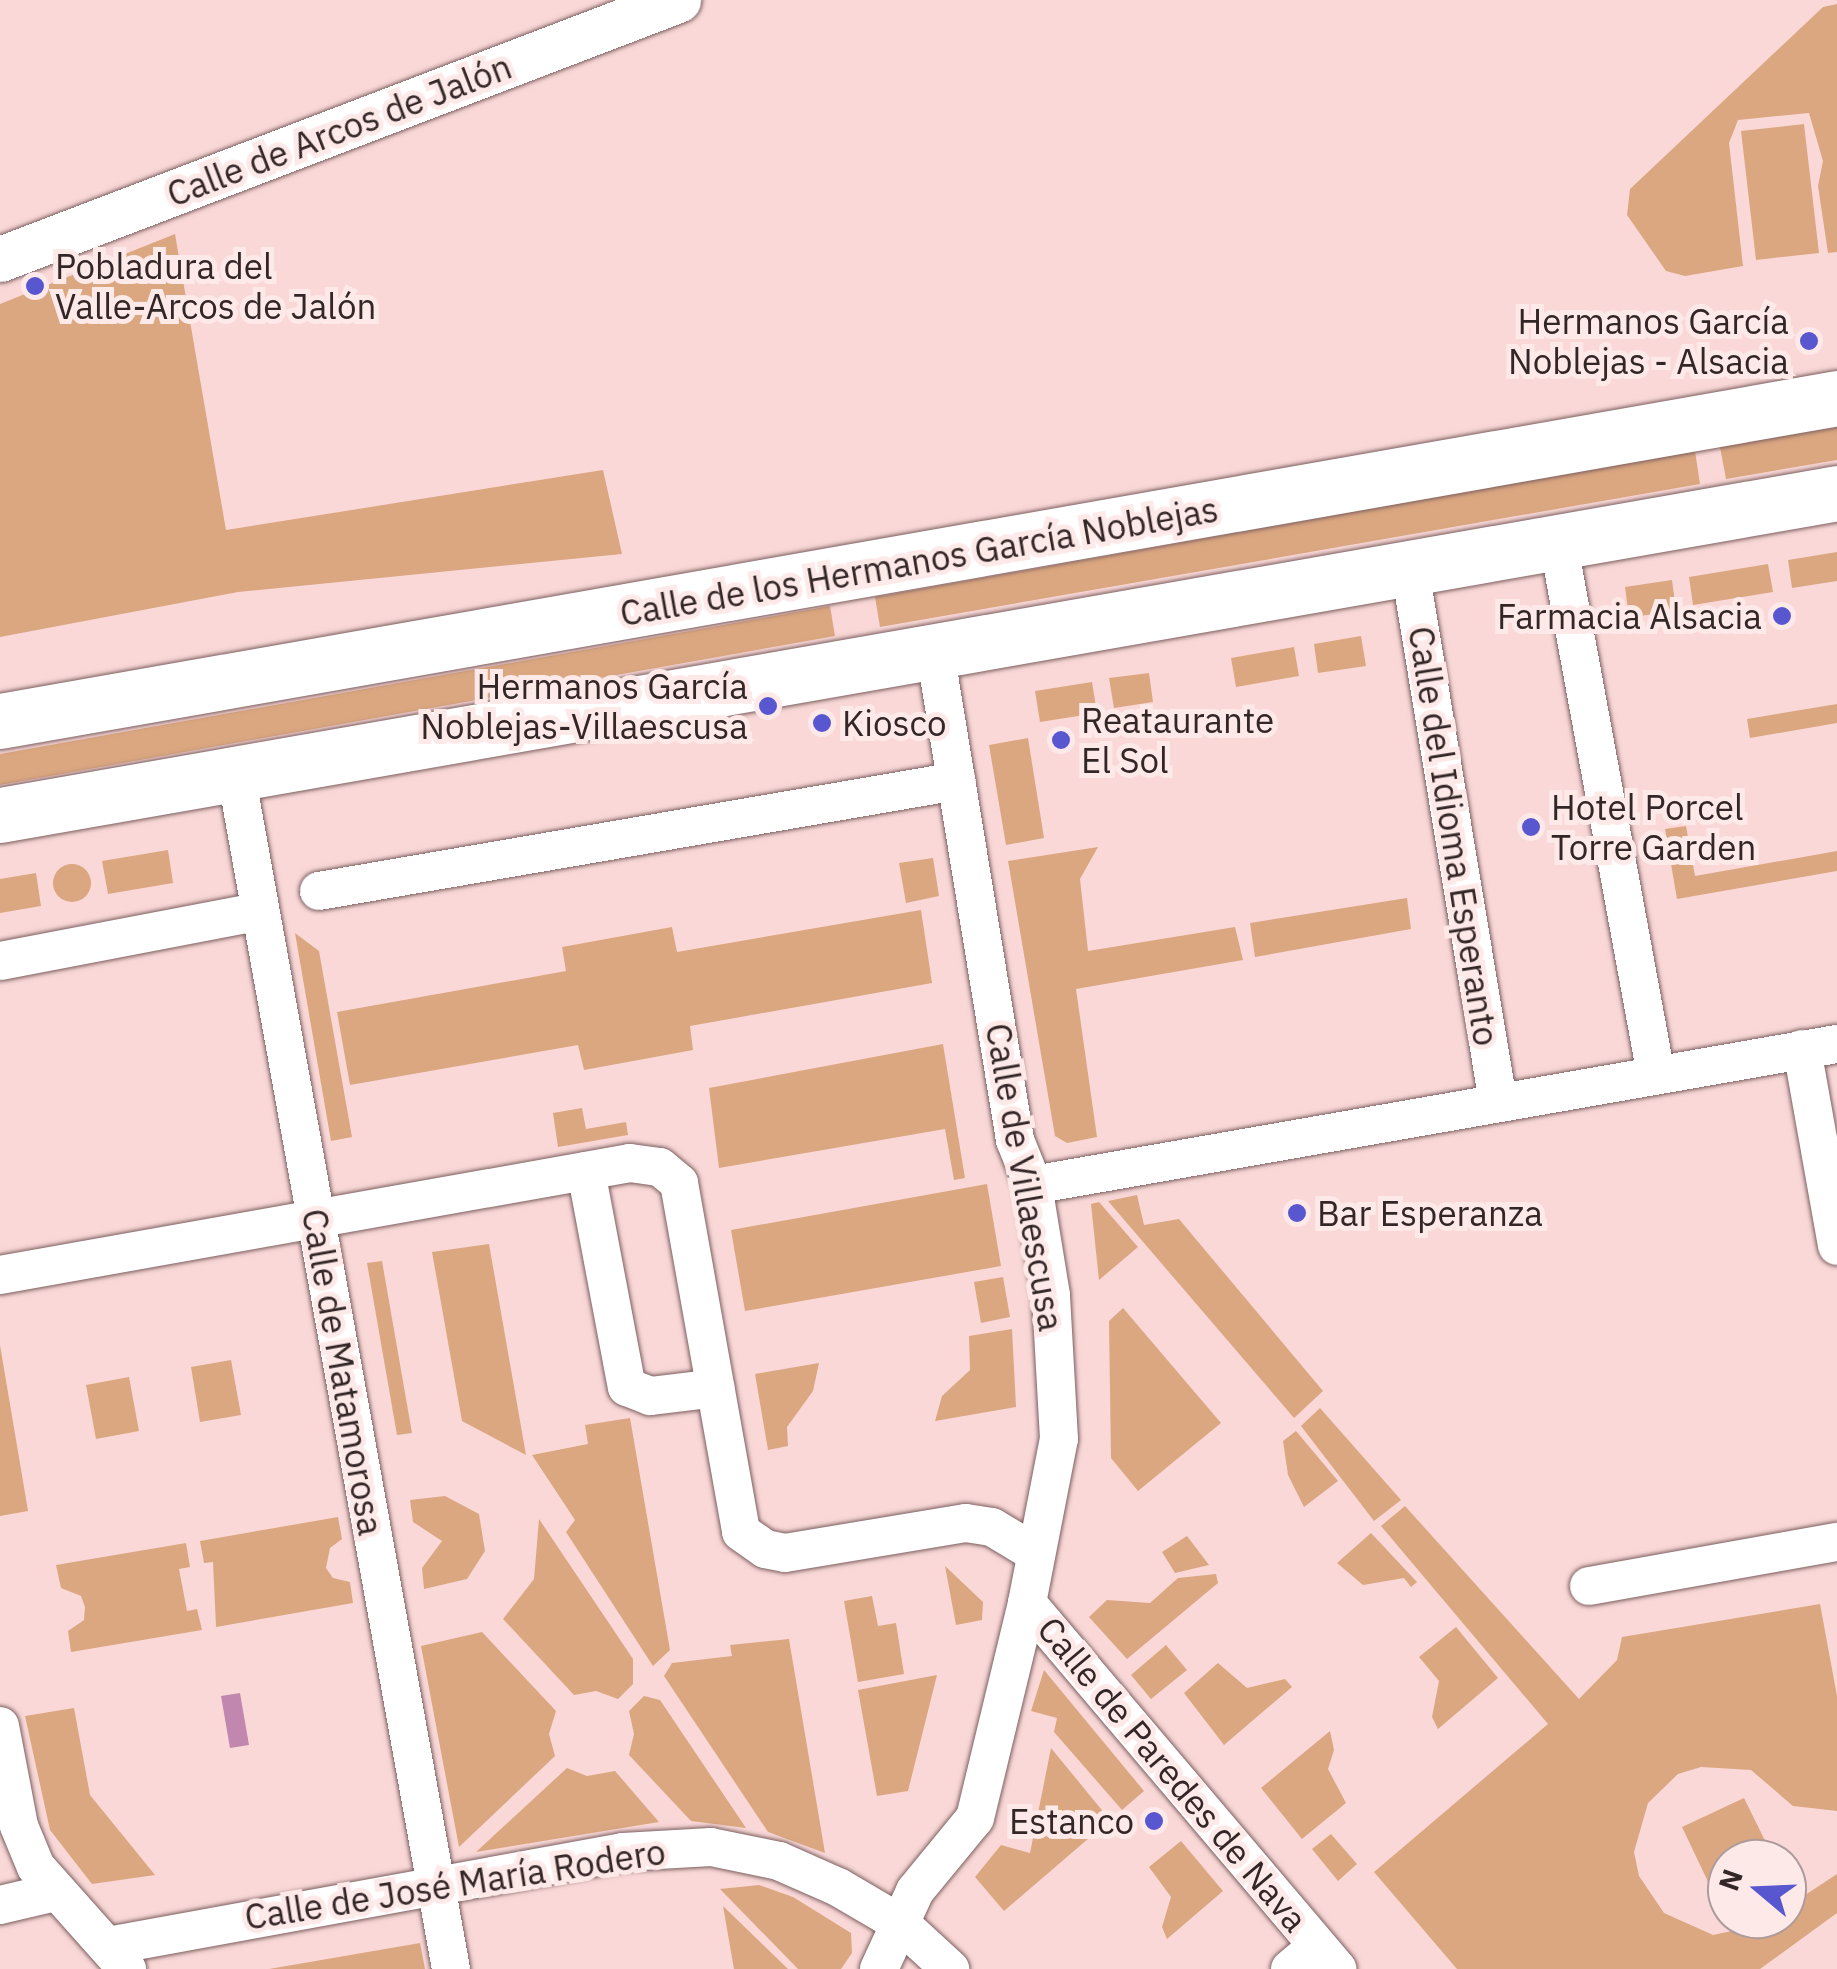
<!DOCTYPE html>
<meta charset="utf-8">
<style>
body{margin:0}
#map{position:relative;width:1837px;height:1969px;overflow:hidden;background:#fad8d8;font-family:"IBM Plex Sans",sans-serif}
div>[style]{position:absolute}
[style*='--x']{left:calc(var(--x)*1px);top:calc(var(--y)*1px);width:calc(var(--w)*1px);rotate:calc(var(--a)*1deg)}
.green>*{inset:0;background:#dba780}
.round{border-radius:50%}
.water>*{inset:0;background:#c187af}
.roads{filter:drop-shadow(0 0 2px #7c5f5f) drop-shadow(0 0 2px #7c5f5f)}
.minor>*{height:38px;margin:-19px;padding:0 19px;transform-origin:19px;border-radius:19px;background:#fff}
.tertiary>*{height:45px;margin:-22.5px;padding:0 22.5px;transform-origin:22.5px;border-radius:22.5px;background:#fff}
.primary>*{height:55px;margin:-27.5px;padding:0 27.5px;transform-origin:27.5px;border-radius:27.5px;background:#fff}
.dots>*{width:28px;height:28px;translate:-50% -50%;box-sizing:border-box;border:5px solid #fee9e9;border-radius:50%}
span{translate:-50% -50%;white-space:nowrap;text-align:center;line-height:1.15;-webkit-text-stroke:10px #fee9e9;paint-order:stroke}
.street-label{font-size:35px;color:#332626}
.poi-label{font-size:35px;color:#332626}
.left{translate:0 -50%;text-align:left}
.right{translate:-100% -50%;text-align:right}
.north{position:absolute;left:1707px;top:1839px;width:100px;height:100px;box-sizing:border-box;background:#fee9e9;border:2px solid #ad9b9b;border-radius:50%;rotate:289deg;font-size:28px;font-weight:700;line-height:40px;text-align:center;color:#332626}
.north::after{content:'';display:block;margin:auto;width:35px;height:45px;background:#5957cf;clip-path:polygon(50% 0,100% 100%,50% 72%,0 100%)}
</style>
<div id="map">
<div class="green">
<i style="clip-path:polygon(1837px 4px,1837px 252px,1828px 253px,1818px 186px,1823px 161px,1809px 113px,1738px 120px,1729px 143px,1743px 266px,1685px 276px,1666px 271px,1627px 215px,1630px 189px,1823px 7px)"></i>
<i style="clip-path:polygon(1804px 124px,1819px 253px,1756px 260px,1741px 131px)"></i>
<i style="clip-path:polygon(175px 234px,226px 530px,603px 470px,622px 554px,238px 592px,0 637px,0 304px)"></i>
<i style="clip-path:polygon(1837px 427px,1837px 460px,1726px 479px,1720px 447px)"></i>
<i style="clip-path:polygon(1695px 451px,1700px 484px,880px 627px,875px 597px)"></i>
<i style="clip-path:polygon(1837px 552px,1837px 581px,1792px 588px,1788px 560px)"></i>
<i style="clip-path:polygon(1768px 564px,1773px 592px,1693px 605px,1689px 577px)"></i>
<i style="clip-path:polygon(1672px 580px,1676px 610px,1629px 618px,1625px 587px)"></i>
<i style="clip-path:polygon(830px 606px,835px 636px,0 785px,0 754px)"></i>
<i style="clip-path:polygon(1361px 636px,1366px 666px,1318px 673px,1314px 644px)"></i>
<i style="clip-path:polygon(1294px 647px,1299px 676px,1236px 687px,1231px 658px)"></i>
<i style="clip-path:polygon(1149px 673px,1153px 702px,1114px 708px,1109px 678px)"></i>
<i style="clip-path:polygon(1092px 682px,1097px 713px,1040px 722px,1035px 691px)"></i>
<i style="clip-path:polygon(1837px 704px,1837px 723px,1750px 738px,1747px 719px)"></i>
<i style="clip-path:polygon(1028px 738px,1044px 838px,1006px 845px,989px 745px)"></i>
<i style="clip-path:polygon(1686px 826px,1695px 876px,1837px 851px,1837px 871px,1677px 899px,1665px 829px)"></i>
<i style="clip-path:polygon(1098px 847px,1080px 879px,1088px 951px,1235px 927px,1243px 960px,1076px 989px,1097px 1137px,1067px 1143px,1055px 1136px,1008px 861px)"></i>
<i style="clip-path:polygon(168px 850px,173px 883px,108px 894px,102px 861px)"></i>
<i style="clip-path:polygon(933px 858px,939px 896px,906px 903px,899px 863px)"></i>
<i class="round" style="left:53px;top:864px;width:38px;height:38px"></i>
<i style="clip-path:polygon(36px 873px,41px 906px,0 913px,0 879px)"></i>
<i style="clip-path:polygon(1407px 898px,1411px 929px,1255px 957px,1250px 923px)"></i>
<i style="clip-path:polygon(921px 910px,932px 983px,690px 1026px,693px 1050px,584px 1070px,578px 1045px,350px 1085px,337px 1012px,566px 971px,562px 947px,672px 927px,677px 952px)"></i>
<i style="clip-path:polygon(295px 933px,319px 951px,352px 1137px,331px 1141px)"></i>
<i style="clip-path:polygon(943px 1044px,965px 1178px,954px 1180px,945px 1129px,719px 1168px,709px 1088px)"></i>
<i style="clip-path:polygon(582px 1108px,586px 1129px,626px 1122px,628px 1135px,558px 1147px,553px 1113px)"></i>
<i style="clip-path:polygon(987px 1184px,1001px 1266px,745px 1311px,731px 1230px)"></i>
<i style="clip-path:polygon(1137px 1195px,1144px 1225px,1179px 1219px,1323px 1391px,1294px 1418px,1108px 1201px)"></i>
<i style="clip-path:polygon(1099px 1202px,1138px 1247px,1099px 1280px,1091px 1204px)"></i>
<i style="clip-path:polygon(489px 1244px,526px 1455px,462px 1421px,432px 1252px)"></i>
<i style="clip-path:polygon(382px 1261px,412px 1433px,397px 1435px,367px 1263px)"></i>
<i style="clip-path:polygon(1003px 1277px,1010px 1317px,981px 1323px,974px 1282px)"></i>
<i style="clip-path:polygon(1123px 1308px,1221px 1423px,1138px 1491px,1111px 1458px,1109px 1321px)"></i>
<i style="clip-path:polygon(1012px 1329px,1016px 1407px,935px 1421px,942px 1396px,970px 1370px,969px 1336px)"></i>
<i style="clip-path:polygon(0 1345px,28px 1511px,0 1516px)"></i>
<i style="clip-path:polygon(231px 1360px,241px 1415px,200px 1422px,191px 1367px)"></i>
<i style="clip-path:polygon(819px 1363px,813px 1391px,787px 1427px,788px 1446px,768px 1450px,755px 1374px)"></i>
<i style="clip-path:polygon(129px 1377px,139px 1431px,96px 1439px,86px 1385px)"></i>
<i style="clip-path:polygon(1320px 1408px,1401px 1500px,1374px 1521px,1301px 1426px)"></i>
<i style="clip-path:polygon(630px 1418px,670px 1650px,653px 1666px,566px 1532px,575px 1520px,532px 1455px,588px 1444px,585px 1425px)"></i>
<i style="clip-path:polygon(1296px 1431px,1338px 1481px,1304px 1507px,1288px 1475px,1283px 1441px)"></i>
<i style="clip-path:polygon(445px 1496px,479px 1514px,485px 1551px,467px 1579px,424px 1589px,422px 1568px,442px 1541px,413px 1522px,410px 1500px)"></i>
<i style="clip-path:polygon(1405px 1506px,1579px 1699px,1617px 1660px,1622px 1637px,1820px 1604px,1837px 1696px,1837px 1811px,1793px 1806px,1751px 1770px,1701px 1767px,1678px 1774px,1648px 1803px,1634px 1852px,1639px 1876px,1664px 1913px,1713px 1935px,1787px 1919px,1787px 1907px,1837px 1874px,1837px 1913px,1760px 1969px,1457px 1969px,1374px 1872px,1548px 1724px,1381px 1526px)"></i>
<i style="clip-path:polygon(338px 1517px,342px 1539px,330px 1548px,326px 1568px,333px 1578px,350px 1582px,353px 1603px,216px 1627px,213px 1562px,204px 1563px,200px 1541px)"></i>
<i style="clip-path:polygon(539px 1519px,633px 1659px,633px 1684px,618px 1699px,596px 1691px,574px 1695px,503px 1619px,534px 1579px)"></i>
<i style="clip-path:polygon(1371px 1533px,1417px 1582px,1411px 1587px,1404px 1578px,1363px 1585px,1337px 1563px)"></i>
<i style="clip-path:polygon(1187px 1536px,1209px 1565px,1175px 1573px,1162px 1552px)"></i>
<i style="clip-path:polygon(186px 1543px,190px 1567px,179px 1569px,187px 1611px,197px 1609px,202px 1630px,71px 1652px,68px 1631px,84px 1620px,85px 1607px,81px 1596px,61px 1588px,56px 1565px)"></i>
<i style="clip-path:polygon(945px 1566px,983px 1602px,982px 1620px,956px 1625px)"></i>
<i style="clip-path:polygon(1216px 1574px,1218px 1583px,1127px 1659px,1089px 1617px,1107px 1600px,1150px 1603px,1178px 1578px)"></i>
<i style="clip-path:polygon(872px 1596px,878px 1626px,896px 1623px,904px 1674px,858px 1682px,844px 1601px)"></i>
<i style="clip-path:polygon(1456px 1627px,1498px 1678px,1438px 1729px,1432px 1717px,1439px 1681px,1419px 1657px)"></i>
<i style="clip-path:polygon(482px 1632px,556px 1711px,549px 1734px,555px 1756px,459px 1847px,421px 1646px)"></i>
<i style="clip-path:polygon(789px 1639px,825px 1853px,768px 1832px,664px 1676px,672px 1663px,732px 1656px,730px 1645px)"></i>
<i style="clip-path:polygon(1166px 1645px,1187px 1670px,1151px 1699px,1131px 1675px)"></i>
<i style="clip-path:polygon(1218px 1663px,1247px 1688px,1285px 1679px,1292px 1687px,1224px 1745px,1184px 1693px)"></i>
<i style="clip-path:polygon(1044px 1670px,1144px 1791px,1122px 1810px,1054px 1732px,1057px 1718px,1031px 1711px)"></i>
<i style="clip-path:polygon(937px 1675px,908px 1791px,877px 1796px,858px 1690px)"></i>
<i style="clip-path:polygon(644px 1696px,660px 1700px,746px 1828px,691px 1821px,629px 1755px,634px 1734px,629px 1711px)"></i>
<i style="clip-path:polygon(74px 1708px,90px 1795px,155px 1875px,92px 1884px,50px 1830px,25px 1716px)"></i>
<i style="clip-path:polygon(1330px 1731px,1334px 1750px,1328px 1769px,1346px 1803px,1302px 1839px,1261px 1788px)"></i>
<i style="clip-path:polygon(1051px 1748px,1110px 1820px,1004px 1911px,975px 1877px,1001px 1845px,1030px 1853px)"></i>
<i style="clip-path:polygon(567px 1768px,587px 1776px,615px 1771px,659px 1822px,476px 1852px)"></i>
<i style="clip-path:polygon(1744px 1798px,1774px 1859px,1727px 1859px,1727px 1906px,1721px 1909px,1682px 1827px)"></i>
<i style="clip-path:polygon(1331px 1834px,1357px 1864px,1338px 1881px,1312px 1849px)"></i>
<i style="clip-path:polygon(1181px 1841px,1223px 1891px,1167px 1939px,1162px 1927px,1171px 1897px,1149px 1867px)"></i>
<i style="clip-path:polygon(759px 1885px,793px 1897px,851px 1933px,852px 1953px,841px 1969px,798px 1969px,720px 1889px)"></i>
<i style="clip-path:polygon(723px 1906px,788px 1969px,734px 1969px)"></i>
<i style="clip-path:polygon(420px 1943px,425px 1969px,269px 1969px)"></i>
</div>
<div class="water">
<i style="clip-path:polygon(240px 1693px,249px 1745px,230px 1748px,221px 1696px)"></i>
</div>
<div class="roads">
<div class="minor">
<i style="--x:1558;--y:541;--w:543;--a:79.6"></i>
<i style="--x:1410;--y:570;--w:539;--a:80.61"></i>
<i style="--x:236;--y:774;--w:1214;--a:79.8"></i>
<i style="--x:319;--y:891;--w:647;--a:-9.78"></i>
<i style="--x:0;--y:961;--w:263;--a:-10.8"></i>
<i style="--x:1802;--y:1049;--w:200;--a:79.9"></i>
<i style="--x:586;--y:1171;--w:220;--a:79.3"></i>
<i style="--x:627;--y:1387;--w:25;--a:21"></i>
<i style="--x:650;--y:1396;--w:66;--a:-6.9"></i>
<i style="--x:1033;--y:1185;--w:816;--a:-9.95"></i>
<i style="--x:0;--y:1275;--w:640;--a:-10.08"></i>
<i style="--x:630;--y:1163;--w:30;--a:8"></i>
<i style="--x:660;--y:1167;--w:25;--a:40"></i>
<i style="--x:679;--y:1183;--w:354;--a:79.9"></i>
<i style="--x:741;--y:1532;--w:29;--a:35"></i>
<i style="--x:765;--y:1549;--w:20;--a:11"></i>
<i style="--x:785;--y:1553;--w:183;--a:-9.4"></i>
<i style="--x:966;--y:1523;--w:26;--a:9"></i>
<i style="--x:992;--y:1527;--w:47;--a:31"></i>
<i style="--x:1589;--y:1586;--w:252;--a:-10.1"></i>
<i style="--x:1027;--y:1603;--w:480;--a:49.7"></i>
<i style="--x:0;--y:1726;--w:102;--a:79.2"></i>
<i style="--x:19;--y:1826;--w:44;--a:67.5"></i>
<i style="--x:36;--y:1867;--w:137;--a:48.3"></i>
<i style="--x:0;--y:1905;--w:57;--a:-13.3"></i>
<i style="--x:108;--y:1946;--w:524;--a:-10.34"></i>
<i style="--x:623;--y:1852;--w:88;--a:-3.3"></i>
<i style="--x:711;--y:1847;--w:69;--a:11.6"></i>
<i style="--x:779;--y:1861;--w:64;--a:23.8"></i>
<i style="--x:838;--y:1887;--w:73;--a:30.4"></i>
<i style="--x:901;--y:1924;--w:67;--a:42.6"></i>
<i style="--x:879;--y:1969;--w:86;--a:-65.2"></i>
<i style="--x:915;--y:1891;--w:94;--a:-50.6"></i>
<i style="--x:975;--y:1818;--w:221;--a:-76.4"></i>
<i style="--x:1027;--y:1603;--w:167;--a:-79"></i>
<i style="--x:1059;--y:1439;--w:144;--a:-93.2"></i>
<i style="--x:1051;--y:1295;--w:111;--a:-99.3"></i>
<i style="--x:1033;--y:1185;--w:48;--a:-111.8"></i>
<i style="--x:1015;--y:1140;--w:495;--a:-99.3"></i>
<i style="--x:1290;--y:1969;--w:35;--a:-40"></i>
</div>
<div class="tertiary">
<i style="--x:0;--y:259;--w:726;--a:-20.91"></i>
</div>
<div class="primary">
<i style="--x:0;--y:721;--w:1865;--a:-9.97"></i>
<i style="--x:0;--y:815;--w:1865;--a:-9.94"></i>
</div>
</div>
<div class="dots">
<i style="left:35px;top:286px;background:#5957cf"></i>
<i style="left:1809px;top:341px;background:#5957cf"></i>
<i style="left:1782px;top:616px;background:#5957cf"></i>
<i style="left:768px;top:706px;background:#5957cf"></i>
<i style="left:822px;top:723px;background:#5957cf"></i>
<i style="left:1061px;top:740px;background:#5957cf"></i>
<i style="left:1531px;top:827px;background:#5957cf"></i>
<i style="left:1297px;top:1213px;background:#5957cf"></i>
<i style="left:1154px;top:1821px;background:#5957cf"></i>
</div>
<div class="street-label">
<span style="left:339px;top:130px;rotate:-21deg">Calle de Arcos de Jalón</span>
<span style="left:919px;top:561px;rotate:-10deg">Calle de los Hermanos García Noblejas</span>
<span style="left:1454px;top:836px;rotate:81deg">Calle del Idioma Esperanto</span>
<span style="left:1025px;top:1177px;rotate:80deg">Calle de Villaescusa</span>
<span style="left:343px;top:1372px;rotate:80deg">Calle de Matamorosa</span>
<span style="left:1173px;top:1774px;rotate:50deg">Calle de Paredes de Nava</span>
<span style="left:455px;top:1884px;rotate:-9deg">Calle de José María Rodero</span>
</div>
<div class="poi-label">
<span class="left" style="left:55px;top:286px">Pobladura del<br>Valle-Arcos de Jalón</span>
<span class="right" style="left:1789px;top:341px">Hermanos García<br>Noblejas - Alsacia</span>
<span class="right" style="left:1762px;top:616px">Farmacia Alsacia</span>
<span class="right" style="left:748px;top:706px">Hermanos García<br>Noblejas-Villaescusa</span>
<span class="left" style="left:1081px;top:740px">Reataurante<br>El Sol</span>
<span class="left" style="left:842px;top:723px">Kiosco</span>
<span class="left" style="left:1551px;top:827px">Hotel Porcel<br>Torre Garden</span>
<span class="left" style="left:1317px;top:1213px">Bar Esperanza</span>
<span class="right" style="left:1134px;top:1821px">Estanco</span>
</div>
<div class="north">N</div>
</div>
